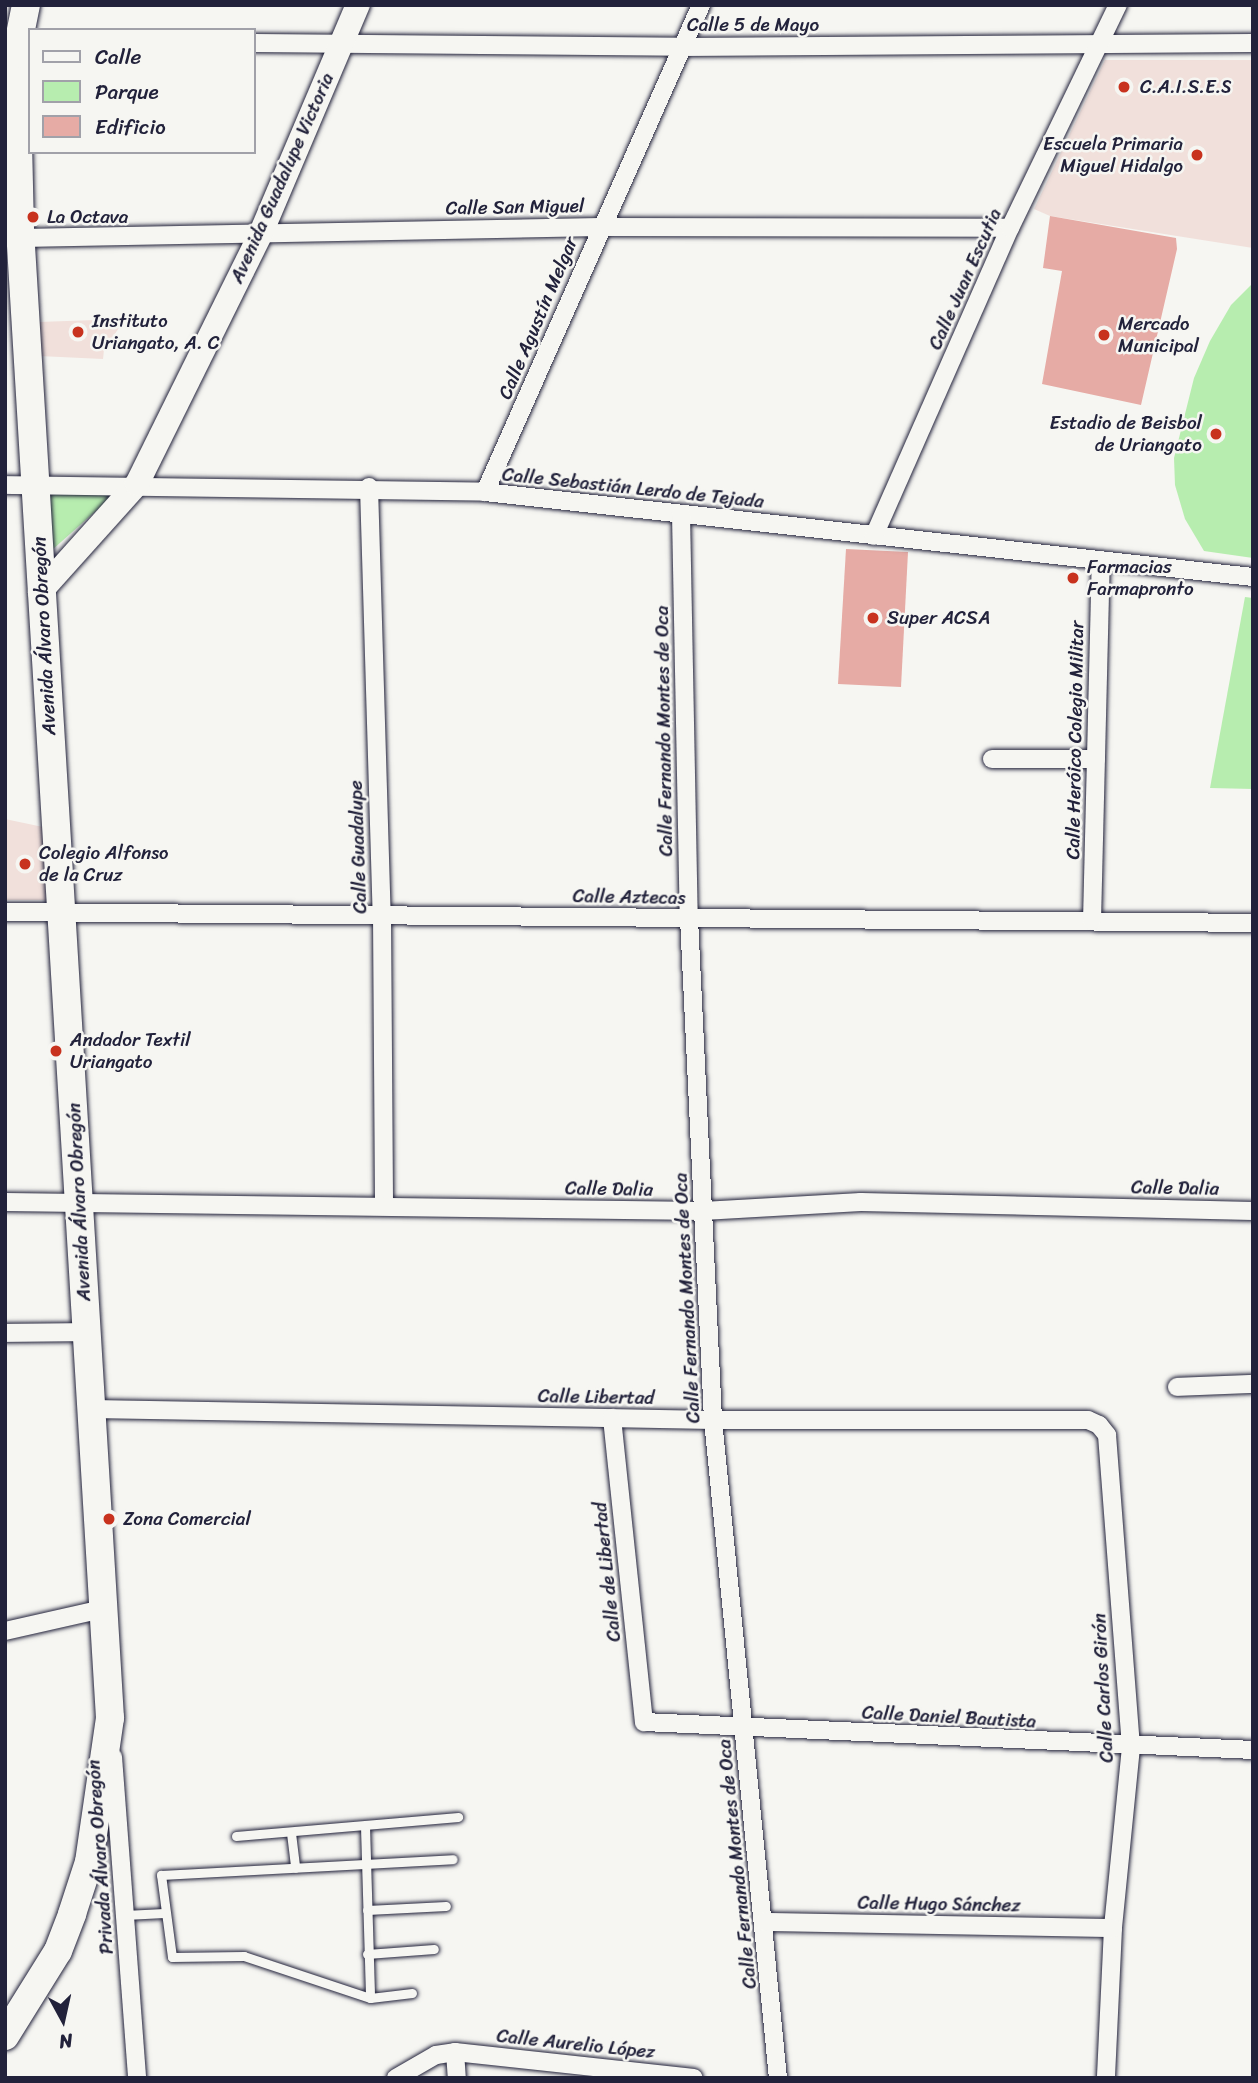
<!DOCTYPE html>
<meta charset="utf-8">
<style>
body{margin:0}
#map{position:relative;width:1258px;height:2083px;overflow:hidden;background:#f6f6f2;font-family:Sriracha,sans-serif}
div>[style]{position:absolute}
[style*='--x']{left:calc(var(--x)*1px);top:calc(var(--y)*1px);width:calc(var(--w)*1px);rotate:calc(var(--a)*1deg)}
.built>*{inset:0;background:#f1e0db}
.green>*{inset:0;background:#b7edaf}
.building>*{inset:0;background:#e6aba5}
.roads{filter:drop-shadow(0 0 2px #22223b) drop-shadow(0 0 2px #22223b)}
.lane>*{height:9px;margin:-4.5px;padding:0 4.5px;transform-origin:4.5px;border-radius:4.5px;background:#f6f6f2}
.street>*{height:18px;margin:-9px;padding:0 9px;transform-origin:9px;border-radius:9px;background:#f6f6f2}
.secondary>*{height:24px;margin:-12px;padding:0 12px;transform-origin:12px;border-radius:12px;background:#f6f6f2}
.primary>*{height:28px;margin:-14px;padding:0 14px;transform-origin:14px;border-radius:14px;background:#f6f6f2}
.dots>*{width:19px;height:19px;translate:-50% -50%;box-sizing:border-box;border:4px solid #f6f6f2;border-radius:50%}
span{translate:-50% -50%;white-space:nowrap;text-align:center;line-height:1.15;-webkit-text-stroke:5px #f6f6f2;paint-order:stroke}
.street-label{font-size:19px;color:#22223b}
.poi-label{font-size:19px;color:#22223b}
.left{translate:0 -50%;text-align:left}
.right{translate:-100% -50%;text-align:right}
.frame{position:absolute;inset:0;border:7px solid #22223b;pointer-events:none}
.legend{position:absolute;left:28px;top:28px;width:228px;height:126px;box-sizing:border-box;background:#f6f6f2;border:2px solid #a1a1a9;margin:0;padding:9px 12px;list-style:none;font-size:21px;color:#22223b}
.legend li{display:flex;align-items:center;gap:14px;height:35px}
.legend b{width:35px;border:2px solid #a1a1a9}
.north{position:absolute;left:28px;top:1985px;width:70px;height:70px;-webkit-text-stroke:5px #f6f6f2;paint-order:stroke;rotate:172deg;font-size:19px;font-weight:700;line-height:28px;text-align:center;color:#22223b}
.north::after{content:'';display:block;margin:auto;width:24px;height:32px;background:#22223b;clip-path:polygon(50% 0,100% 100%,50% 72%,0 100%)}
</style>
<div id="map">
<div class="built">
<i style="clip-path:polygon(1105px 60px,1253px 60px,1253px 248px,1050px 216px,1034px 209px)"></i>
<i style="clip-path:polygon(125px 319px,104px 350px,103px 359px,39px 356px,38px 322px)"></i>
<i style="clip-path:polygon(5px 819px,43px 827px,48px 900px,5px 900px)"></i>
</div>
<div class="green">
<i style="clip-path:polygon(1253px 283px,1253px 558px,1204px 551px,1185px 519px,1175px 485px,1174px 458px,1194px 378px,1210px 341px,1231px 305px)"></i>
<i style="clip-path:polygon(42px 491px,115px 494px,43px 558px)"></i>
<i style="clip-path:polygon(1245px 597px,1253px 598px,1253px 789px,1210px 788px)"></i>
</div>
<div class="building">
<i style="clip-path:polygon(1050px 216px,1176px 238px,1177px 249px,1141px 405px,1042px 384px,1062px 271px,1043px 268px)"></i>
<i style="clip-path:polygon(846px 549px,908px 552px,901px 687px,838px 684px)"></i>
</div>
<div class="roads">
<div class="lane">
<i style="--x:365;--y:1826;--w:172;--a:88.3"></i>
<i style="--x:291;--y:1833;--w:35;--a:83"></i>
<i style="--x:236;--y:1836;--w:223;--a:-4.9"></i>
<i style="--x:367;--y:1910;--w:79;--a:-2.9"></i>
<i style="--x:125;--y:1915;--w:39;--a:-3"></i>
<i style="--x:367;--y:1954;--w:67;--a:-4.3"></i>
<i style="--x:412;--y:1993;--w:42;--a:173.2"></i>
<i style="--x:370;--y:1998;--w:133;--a:-161.6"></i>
<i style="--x:244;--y:1956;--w:72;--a:179.2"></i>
<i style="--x:172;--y:1957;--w:83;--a:-97.6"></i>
<i style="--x:161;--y:1875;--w:292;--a:-3.1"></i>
</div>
<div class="street">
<i style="--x:254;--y:43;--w:428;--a:0.5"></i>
<i style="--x:682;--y:47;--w:571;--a:-0.4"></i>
<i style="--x:21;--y:238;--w:579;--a:-1.09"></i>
<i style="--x:600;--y:227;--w:410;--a:0.1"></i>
<i style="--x:5;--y:485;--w:480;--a:0.8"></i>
<i style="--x:485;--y:492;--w:773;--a:6.32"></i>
<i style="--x:369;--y:487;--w:428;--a:88.3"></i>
<i style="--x:382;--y:915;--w:291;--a:89.6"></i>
<i style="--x:485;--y:492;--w:533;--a:-66.08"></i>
<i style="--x:681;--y:514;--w:404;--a:88.9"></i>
<i style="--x:689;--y:918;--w:503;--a:87.26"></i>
<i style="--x:713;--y:1420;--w:661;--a:84.36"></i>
<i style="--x:874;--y:536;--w:337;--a:-66.2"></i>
<i style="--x:1010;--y:228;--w:248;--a:-64.2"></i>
<i style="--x:992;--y:759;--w:104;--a:0"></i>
<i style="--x:5;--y:912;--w:1248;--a:0.5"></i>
<i style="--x:1092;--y:921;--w:361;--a:-88.6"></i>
<i style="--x:5;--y:1202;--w:698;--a:0.74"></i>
<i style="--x:703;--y:1211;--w:158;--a:-3.3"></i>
<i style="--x:861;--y:1202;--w:392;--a:1.3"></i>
<i style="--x:5;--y:1333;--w:81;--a:-0.7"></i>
<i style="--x:1177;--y:1387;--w:76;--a:-2.3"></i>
<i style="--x:92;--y:1409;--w:621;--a:1.01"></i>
<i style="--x:713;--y:1420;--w:375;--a:0"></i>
<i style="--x:1088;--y:1420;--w:12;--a:24"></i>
<i style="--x:1099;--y:1425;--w:13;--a:51"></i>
<i style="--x:1107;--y:1435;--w:313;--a:85.6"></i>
<i style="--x:1131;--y:1747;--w:182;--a:95.7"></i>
<i style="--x:1113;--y:1928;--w:150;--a:92.7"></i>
<i style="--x:612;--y:1418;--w:306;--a:84"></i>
<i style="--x:644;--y:1722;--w:610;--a:2.63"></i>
<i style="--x:5;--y:1631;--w:100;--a:-12.7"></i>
<i style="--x:113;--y:1757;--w:322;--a:85.7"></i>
<i style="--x:765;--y:1922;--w:348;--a:1"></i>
<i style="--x:455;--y:2052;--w:26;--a:86"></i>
<i style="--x:396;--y:2078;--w:46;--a:-29.9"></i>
<i style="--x:436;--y:2055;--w:19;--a:-9"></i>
<i style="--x:455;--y:2052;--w:240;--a:6.2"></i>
</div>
<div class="secondary">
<i style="--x:40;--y:592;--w:145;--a:-48.1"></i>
<i style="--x:137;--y:484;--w:280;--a:-63.7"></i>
<i style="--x:261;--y:233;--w:248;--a:-67"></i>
</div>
<div class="primary">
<i style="--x:5;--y:2036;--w:100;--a:-58.1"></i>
<i style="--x:58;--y:1951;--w:40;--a:-69"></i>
<i style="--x:72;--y:1914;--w:55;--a:-71.9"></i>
<i style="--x:89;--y:1862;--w:146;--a:-81.7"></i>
<i style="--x:110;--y:1718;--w:1491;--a:-93.46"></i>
<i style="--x:20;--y:230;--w:176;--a:-91.3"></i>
<i style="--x:16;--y:54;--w:50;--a:-78.5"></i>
</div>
</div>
<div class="dots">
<i style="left:1124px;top:87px;background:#c8321e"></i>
<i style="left:1197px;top:155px;background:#c8321e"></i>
<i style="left:33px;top:217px;background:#c8321e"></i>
<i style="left:78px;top:332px;background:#c8321e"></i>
<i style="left:1104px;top:335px;background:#c8321e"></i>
<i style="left:1216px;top:434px;background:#c8321e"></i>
<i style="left:1073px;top:578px;background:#c8321e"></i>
<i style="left:873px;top:618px;background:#c8321e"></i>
<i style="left:25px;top:864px;background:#c8321e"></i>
<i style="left:56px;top:1051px;background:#c8321e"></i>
<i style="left:109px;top:1519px;background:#c8321e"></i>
</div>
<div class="street-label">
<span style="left:753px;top:25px">Calle 5 de Mayo</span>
<span style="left:282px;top:178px;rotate:-66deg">Avenida Guadalupe Victoria</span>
<span style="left:515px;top:207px;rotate:-1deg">Calle San Miguel</span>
<span style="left:965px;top:279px;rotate:-66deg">Calle Juan Escutia</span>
<span style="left:538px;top:318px;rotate:-67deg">Calle Agustín Melgar</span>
<span style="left:633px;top:488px;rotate:6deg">Calle Sebastián Lerdo de Tejada</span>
<span style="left:44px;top:636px;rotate:-93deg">Avenida Álvaro Obregón</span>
<span style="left:664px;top:731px;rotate:-91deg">Calle Fernando Montes de Oca</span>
<span style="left:1075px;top:740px;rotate:-89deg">Calle Heróico Colegio Militar</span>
<span style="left:358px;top:847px;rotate:-92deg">Calle Guadalupe</span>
<span style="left:629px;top:897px;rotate:1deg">Calle Aztecas</span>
<span style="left:1175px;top:1188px;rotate:1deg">Calle Dalia</span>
<span style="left:609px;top:1189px;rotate:1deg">Calle Dalia</span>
<span style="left:79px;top:1202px;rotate:-93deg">Avenida Álvaro Obregón</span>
<span style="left:687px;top:1298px;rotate:-93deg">Calle Fernando Montes de Oca</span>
<span style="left:596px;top:1397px;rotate:1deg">Calle Libertad</span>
<span style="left:607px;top:1572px;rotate:-96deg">Calle de Libertad</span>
<span style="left:1103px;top:1688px;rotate:-93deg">Calle Carlos Girón</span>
<span style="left:949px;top:1717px;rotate:3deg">Calle Daniel Bautista</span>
<span style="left:100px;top:1857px;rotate:-94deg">Privada Álvaro Obregón</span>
<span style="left:737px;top:1864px;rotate:-96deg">Calle Fernando Montes de Oca</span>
<span style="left:939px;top:1904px;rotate:1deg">Calle Hugo Sánchez</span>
<span style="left:576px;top:2044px;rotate:6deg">Calle Aurelio López</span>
</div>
<div class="poi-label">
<span class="left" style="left:1140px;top:87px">C.A.I.S.E.S</span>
<span class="right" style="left:1183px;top:155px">Escuela Primaria<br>Miguel Hidalgo</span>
<span class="left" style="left:47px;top:217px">La Octava</span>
<span class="left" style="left:92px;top:332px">Instituto<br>Uriangato, A. C</span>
<span class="left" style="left:1118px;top:335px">Mercado<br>Municipal</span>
<span class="right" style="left:1202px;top:434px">Estadio de Beisbol<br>de Uriangato</span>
<span class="left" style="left:1087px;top:578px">Farmacias<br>Farmapronto</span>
<span class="left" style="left:887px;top:618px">Super ACSA</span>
<span class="left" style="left:39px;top:864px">Colegio Alfonso<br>de la Cruz</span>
<span class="left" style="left:70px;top:1051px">Andador Textil<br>Uriangato</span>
<span class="left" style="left:123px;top:1519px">Zona Comercial</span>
</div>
<div class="frame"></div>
<ul class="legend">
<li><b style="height:9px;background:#f6f6f2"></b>Calle</li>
<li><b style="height:19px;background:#b7edaf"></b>Parque</li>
<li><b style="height:19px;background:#e6aba5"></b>Edificio</li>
</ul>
<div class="north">N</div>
</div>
